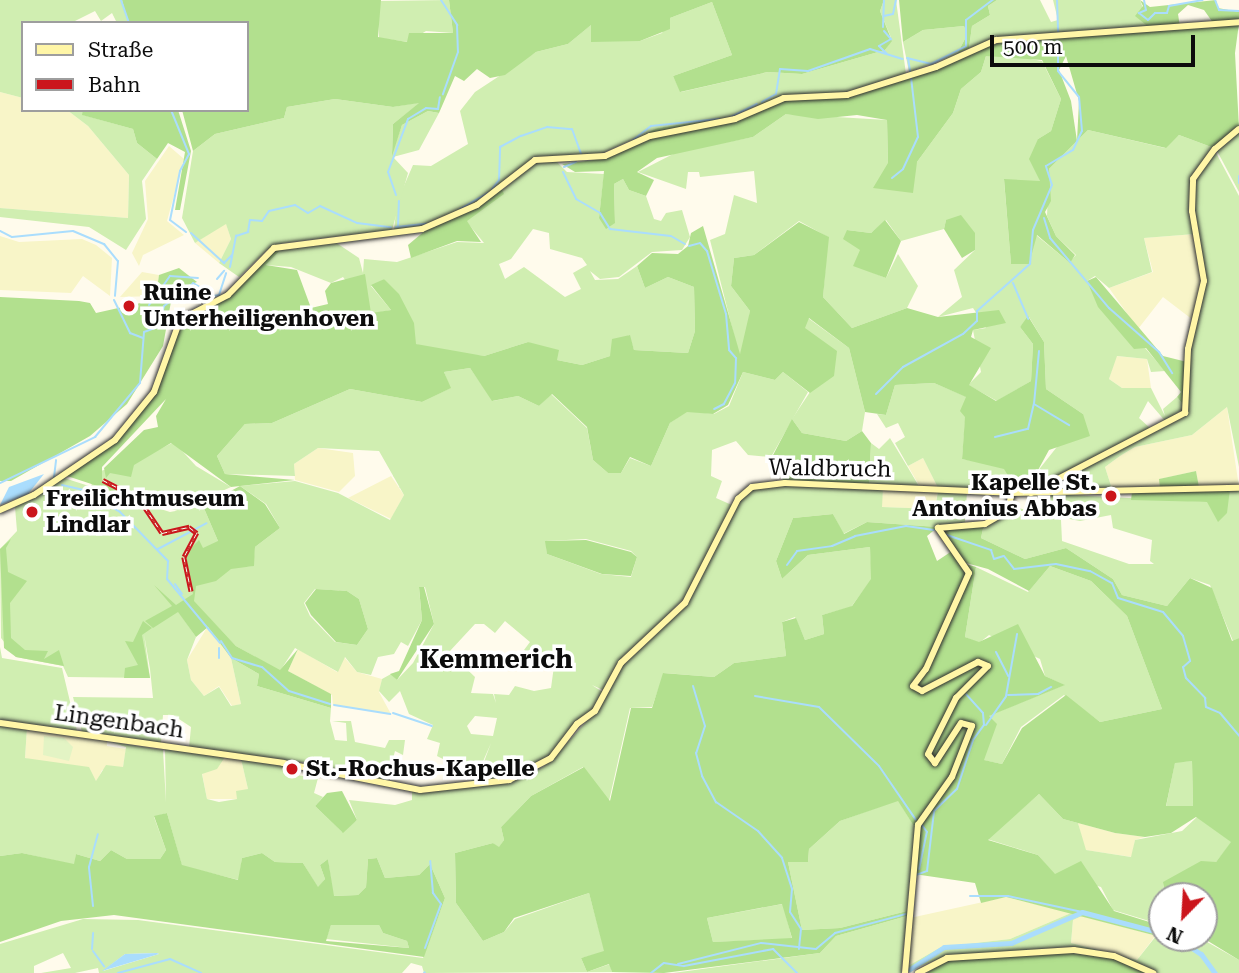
<!DOCTYPE html>
<meta charset="utf-8">
<style>
body{margin:0}
#map{position:relative;width:1239px;height:973px;overflow:hidden;background:#fffbec;font-family:"Roboto Serif",serif}
div>[style]{position:absolute}
[style*='--x']{left:calc(var(--x)*1px);top:calc(var(--y)*1px);width:calc(var(--w)*1px);rotate:calc(var(--a)*1deg)}
.farmland>*{inset:0;background:#f8f5c8}
.green>*{inset:0;background:#d0eeb1}
.forest>*{inset:0;background:#b2e08e}
.pitch>*{inset:0;background:#e3f4c4}
.water>*{inset:0;background:#aaddfd}
.stream>*{height:2px;margin:-1px;padding:0 1px;transform-origin:1px;border-radius:1px;background:#aaddfd}
.river>*{height:5px;margin:-2.5px;padding:0 2.5px;transform-origin:2.5px;border-radius:2.5px;background:#aaddfd}
.roads{filter:drop-shadow(0 0 2px #2e2e2e) drop-shadow(0 0 2px #2e2e2e)}
.secondary>*{height:6px;margin:-3px;padding:0 3px;transform-origin:3px;border-radius:3px;background:#fff6a7}
.rail>*{height:4.5px;margin-top:-2.25px;transform-origin:0;background:repeating-linear-gradient(90deg,#fff 0 5px,#cb151c 0 10px);box-sizing:border-box;border-block:2px solid #cb151c}
.dots>*{width:19px;height:19px;translate:-50% -50%;box-sizing:border-box;border:4px solid #fff;border-radius:50%}
span{translate:-50% -50%;white-space:nowrap;text-align:center;line-height:1.15;-webkit-text-stroke:7px #fff;paint-order:stroke}
.poi-label{font-size:23px;color:#0c0c0c;font-weight:700}
.left{translate:0 -50%;text-align:left}
.right{translate:-100% -50%;text-align:right}
.street-label{font-size:23px;color:#0c0c0c}
.quarter-label{font-size:26px;color:#0c0c0c;font-weight:700}
.legend{position:absolute;left:21px;top:21px;width:228px;height:91px;box-sizing:border-box;background:#fff;border:2px solid #9e9e9e;margin:0;padding:9px 12px;list-style:none;font-size:21px;color:#0c0c0c}
.legend li{display:flex;align-items:center;gap:14px;height:35px}
.legend b{width:35px;border:2px solid #9e9e9e}
.north{position:absolute;left:1148px;top:882px;width:70px;height:70px;box-sizing:border-box;background:#fff;border:2px solid #9e9e9e;border-radius:50%;rotate:204deg;font-size:19px;font-weight:700;line-height:28px;text-align:center;color:#0c0c0c}
.north::after{content:'';display:block;margin:auto;width:24px;height:32px;background:#cb151c;clip-path:polygon(50% 0,100% 100%,50% 72%,0 100%)}
.scale{position:absolute;left:990px;top:35px;width:205px;height:32px;box-sizing:border-box;border:4px solid #0c0c0c;border-top:0;padding-left:9px;font-size:21px;line-height:24px;white-space:nowrap;color:#0c0c0c;-webkit-text-stroke:5px #fff;paint-order:stroke}
</style>
<div id="map">
<div class="farmland">
<i style="clip-path:polygon(0 92px,23px 98px,23px 110px,67px 110px,88px 126px,129px 175px,128px 218px,0 208px)"></i>
<i style="clip-path:polygon(169px 146px,184px 159px,167px 221px,184px 235px,143px 255px,139px 266px,132px 253px,148px 219px,145px 181px)"></i>
<i style="clip-path:polygon(226px 223px,231px 239px,219px 263px,195px 243px)"></i>
<i style="clip-path:polygon(1195px 234px,1204px 270px,1193px 320px,1163px 297px,1138px 329px,1109px 288px,1153px 272px,1144px 238px)"></i>
<i style="clip-path:polygon(0 236px,19px 242px,82px 239px,96px 245px,112px 258px,110px 296px,83px 276px,71px 293px,0 290px)"></i>
<i style="clip-path:polygon(142px 272px,159px 275px,156px 296px,120px 297px)"></i>
<i style="clip-path:polygon(1116px 356px,1147px 359px,1151px 388px,1122px 388px,1109px 379px)"></i>
<i style="clip-path:polygon(1227px 407px,1239px 487px,1199px 487px,1196px 471px,1160px 479px,1160px 488px,1112px 489px,1105px 467px,1120px 456px,1135px 447px,1192px 435px)"></i>
<i style="clip-path:polygon(318px 448px,353px 453px,355px 476px,339px 492px,295px 480px,294px 464px)"></i>
<i style="clip-path:polygon(923px 458px,938px 488px,935px 509px,881px 507px,883px 488px,921px 489px,908px 466px)"></i>
<i style="clip-path:polygon(391px 476px,404px 495px,391px 519px,348px 498px)"></i>
<i style="clip-path:polygon(208px 626px,231px 658px,241px 704px,232px 706px,219px 686px,204px 696px,191px 680px,187px 660px)"></i>
<i style="clip-path:polygon(298px 649px,337px 672px,344px 657px,357px 672px,382px 679px,379px 692px,391px 714px,333px 705px,332px 695px,288px 671px)"></i>
<i style="clip-path:polygon(27px 728px,107px 740px,107px 746px,126px 749px,123px 767px,102px 770px,97px 781px,25px 758px)"></i>
<i style="clip-path:polygon(225px 757px,241px 759px,248px 789px,237px 799px,207px 799px,202px 773px)"></i>
<i style="clip-path:polygon(1078px 823px,1115px 833px,1145px 837px,1135px 840px,1132px 857px,1085px 850px)"></i>
<i style="clip-path:polygon(1006px 897px,1071px 913px,1010px 939px,941px 947px,908px 966px,910px 918px)"></i>
<i style="clip-path:polygon(1082px 916px,1153px 935px,1156px 935px,1137px 960px,1071px 943px,1073px 920px)"></i>
</div>
<div class="green">
<i style="clip-path:polygon(0 0,122px 0,128px 23px,117px 23px,112px 13px,101px 21px,95px 11px,71px 23px,23px 23px,23px 98px,0 92px)"></i>
<i style="clip-path:polygon(449px 0,453px 33px,426px 31px,408px 42px,379px 38px,378px 1px)"></i>
<i style="clip-path:polygon(884px 0,896px 0,906px 74px,845px 93px,765px 103px,729px 117px,658px 128px,594px 157px,537px 158px,469px 208px,422px 227px,394px 230px,397px 202px,413px 165px,431px 166px,468px 144px,460px 111px,475px 92px,536px 52px,568px 44px,592px 24px,640px 41px,662px 33px,670px 18px,712px 2px,732px 55px,673px 76px,681px 92px,768px 72px,802px 74px,885px 50px,892px 40px,880px 11px)"></i>
<i style="clip-path:polygon(997px 0,1040px 0,1051px 22px,1058px 20px,1053px 0,1140px 0,1150px 28px,1005px 37px,969px 48px,972px 26px,990px 15px,988px 6px)"></i>
<i style="clip-path:polygon(964px 26px,967px 35px,957px 54px,909px 72px,903px 42px,923px 30px)"></i>
<i style="clip-path:polygon(1002px 54px,1042px 61px,1061px 99px,1051px 131px,1038px 139px,1040px 182px,1004px 180px,1011px 264px,1029px 264px,1036px 235px,1069px 262px,1076px 255px,1056px 236px,1047px 216px,1049px 169px,1088px 130px,1165px 148px,1179px 135px,1214px 148px,1192px 179px,1195px 234px,1144px 238px,1152px 272px,1109px 288px,1095px 276px,1087px 281px,1165px 371px,1151px 372px,1147px 359px,1117px 356px,1109px 379px,1122px 388px,1151px 388px,1165px 416px,1163px 409px,1177px 397px,1185px 407px,1166px 422px,1148px 401px,1139px 418px,1150px 428px,1031px 492px,938px 488px,923px 458px,908px 466px,895px 443px,905px 437px,898px 423px,886px 428px,877px 414px,886px 415px,895px 385px,934px 383px,967px 397px,962px 459px,1037px 472px,1083px 414px,1046px 389px,1044px 342px,1029px 317px,1020px 327px,1033px 344px,1031px 381px,997px 401px,968px 385px,981px 372px,973px 330px,986px 328px,973px 308px,938px 317px,962px 297px,954px 270px,975px 250px,946px 220px,944px 229px,901px 241px,886px 220px,871px 233px,847px 230px,861px 250px,854px 265px,886px 278px,898px 254px,918px 286px,907px 308px,852px 328px,823px 297px,828px 237px,799px 221px,754px 255px,734px 258px,731px 286px,750px 311px,746px 348px,739px 355px,710px 240px,725px 234px,734px 195px,757px 203px,754px 171px,700px 177px,699px 172px,688px 172px,686px 189px,638px 172px,677px 152px,753px 137px,786px 114px,887px 120px,888px 163px,917px 162px,953px 113px,961px 89px,981px 72px,986px 56px)"></i>
<i style="clip-path:polygon(335px 99px,393px 107px,421px 102px,393px 124px,392px 153px,402px 125px,428px 111px,439px 113px,419px 150px,393px 157px,408px 173px,392px 230px,283px 243px,267px 250px,239px 277px,219px 263px,231px 239px,226px 224px,195px 243px,182px 218px,193px 151px,215px 134px,284px 118px,287px 107px)"></i>
<i style="clip-path:polygon(67px 110px,83px 110px,83px 115px,133px 129px,137px 143px,157px 159px,142px 181px,146px 219px,126px 250px,89px 227px,0 217px,0 208px,128px 218px,129px 175px,88px 126px)"></i>
<i style="clip-path:polygon(1239px 130px,1239px 192px,1216px 149px)"></i>
<i style="clip-path:polygon(1215px 151px,1239px 196px,1239px 467px,1227px 407px,1192px 435px,1135px 447px,1120px 456px,1105px 467px,1112px 489px,1069px 491px,1069px 477px,1124px 441px,1186px 413px,1189px 349px,1205px 281px,1193px 212px,1193px 180px)"></i>
<i style="clip-path:polygon(evenodd,555px 160px,567px 172px,604px 174px,599px 218px,615px 223px,614px 184px,623px 179px,629px 190px,646px 196px,654px 219px,661px 221px,666px 213px,682px 210px,690px 237px,682px 250px,652px 252px,619px 277px,600px 279px,590px 271px,595px 280px,618px 279px,637px 266px,645px 288px,668px 277px,694px 287px,695px 331px,688px 353px,634px 350px,629px 335px,610px 356px,582px 365px,557px 360px,528px 342px,484px 356px,446px 353px,415px 344px,384px 279px,371px 286px,391px 310px,371px 314px,343px 277px,331px 283px,291px 267px,266px 265px,283px 248px,332px 240px,359px 258px,363px 273px,364px 259px,397px 262px,457px 242px,484px 243px,466px 221px,537px 161px,555px 160px,533px 229px,549px 233px,550px 249px,582px 258px,587px 265px,573px 273px,581px 289px,565px 297px,524px 267px,505px 279px,499px 264px,511px 259px,533px 229px)"></i>
<i style="clip-path:polygon(808px 318px,849px 348px,865px 412px,862px 431px,846px 441px,802px 433px,792px 419px,810px 392px,804px 328px)"></i>
<i style="clip-path:polygon(evenodd,470px 368px,493px 401px,518px 396px,539px 406px,551px 394px,587px 428px,593px 460px,608px 473px,621px 473px,630px 458px,651px 466px,670px 423px,687px 411px,714px 414px,729px 406px,743px 372px,775px 380px,783px 372px,808px 392px,771px 457px,748px 455px,736px 441px,712px 450px,711px 476px,722px 481px,716px 498px,734px 506px,694px 588px,621px 662px,605px 691px,592px 685px,604px 693px,599px 704px,570px 731px,551px 758px,511px 780px,543px 767px,556px 755px,595px 712px,622px 664px,686px 603px,695px 589px,739px 500px,753px 487px,763px 483px,883px 488px,882px 507px,935px 509px,938px 491px,967px 492px,965px 522px,938px 527px,867px 522px,843px 534px,833px 514px,793px 518px,776px 561px,782px 579px,808px 555px,870px 547px,872px 579px,851px 607px,822px 615px,824px 634px,805px 640px,795px 617px,782px 622px,786px 656px,734px 663px,714px 677px,664px 673px,652px 707px,630px 708px,609px 801px,583px 767px,531px 796px,501px 827px,504px 840px,499px 848px,493px 843px,455px 853px,456px 903px,483px 941px,504px 932px,515px 919px,589px 893px,605px 952px,581px 958px,587px 972px,610px 964px,612px 972px,424px 973px,422px 966px,411px 963px,402px 973px,99px 973px,98px 968px,75px 973px,41px 973px,71px 968px,63px 953px,34px 966px,34px 973px,0 973px,0 944px,83px 919px,138px 920px,423px 958px,445px 898px,430px 864px,419px 875px,385px 878px,377px 858px,368px 859px,366px 887px,358px 895px,333px 896px,328px 859px,320px 865px,325px 879px,318px 888px,303px 863px,275px 862px,262px 853px,242px 858px,239px 880px,182px 866px,167px 813px,154px 817px,166px 850px,160px 859px,127px 859px,111px 850px,100px 861px,76px 854px,75px 865px,22px 853px,0 856px,0 724px,27px 728px,25px 758px,89px 767px,96px 781px,106px 765px,123px 767px,126px 747px,111px 742px,163px 750px,166px 802px,165px 748px,225px 757px,217px 769px,202px 774px,207px 799px,219px 802px,237px 799px,236px 791px,248px 789px,241px 759px,288px 765px,289px 774px,318px 778px,314px 793px,323px 797px,315px 806px,342px 832px,357px 820px,349px 800px,395px 805px,412px 800px,412px 789px,424px 793px,481px 783px,471px 781px,482px 767px,491px 743px,481px 766px,445px 760px,437px 756px,440px 743px,427px 739px,433px 725px,409px 714px,400px 691px,389px 702px,379px 691px,382px 679px,391px 674px,397px 680px,413px 663px,434px 624px,425px 587px,419px 588px,422px 620px,408px 646px,401px 642px,394px 654px,378px 657px,371px 675px,357px 672px,345px 657px,338px 672px,295px 648px,280px 671px,236px 646px,194px 602px,178px 611px,196px 637px,187px 660px,191px 680px,204px 696px,219px 687px,231px 706px,241px 704px,231px 658px,259px 674px,257px 686px,331px 708px,330px 721px,335px 740px,347px 741px,346px 723px,332px 721px,351px 721px,355px 742px,385px 748px,389px 740px,405px 740px,403px 755px,395px 751px,387px 781px,308px 763px,189px 748px,191px 727px,173px 715px,163px 715px,161px 743px,82px 732px,73px 697px,153px 698px,150px 669px,144px 634px,150px 678px,68px 677px,63px 666px,16px 657px,1px 638px,0 549px,17px 531px,15px 507px,64px 478px,170px 512px,203px 506px,218px 541px,241px 567px,253px 566px,255px 547px,280px 528px,266px 504px,240px 486px,295px 481px,338px 493px,390px 520px,404px 495px,379px 451px,318px 448px,294px 464px,295px 476px,225px 474px,217px 456px,245px 424px,272px 423px,350px 389px,422px 402px,450px 388px,444px 372px,470px 368px,586px 539px,631px 551px,637px 557px,631px 577px,601px 574px,547px 554px,546px 541px,586px 539px,470px 368px,315px 589px,347px 591px,359px 599px,368px 629px,357px 645px,335px 642px,310px 616px,304px 603px,315px 589px,470px 368px,505px 621px,530px 642px,524px 650px,554px 666px,551px 688px,534px 691px,515px 686px,509px 695px,494px 694px,496px 703px,493px 694px,471px 693px,475px 677px,449px 652px,475px 624px,484px 624px,495px 633px,505px 621px,470px 368px,475px 716px,497px 718px,493px 736px,471px 734px,467px 726px,475px 716px,470px 368px,125px 954px,157px 953px,159px 954px,103px 971px,125px 954px)"></i>
<i style="clip-path:polygon(890px 438px,907px 466px,920px 488px,869px 485px,871px 443px,879px 449px)"></i>
<i style="clip-path:polygon(174px 442px,196px 466px,231px 487px,178px 511px,91px 486px,97px 472px,136px 461px)"></i>
<i style="clip-path:polygon(1230px 489px,1239px 489px,1239px 638px,1233px 641px,1210px 585px,1190px 578px,1167px 606px,1122px 595px,1113px 579px,1066px 548px,1025px 559px,981px 538px,984px 524px,1012px 506px,1061px 520px,1062px 541px,1129px 564px,1154px 564px,1150px 561px,1152px 540px,1113px 528px,1111px 515px,1080px 521px,1049px 515px,1051px 494px,1207px 502px)"></i>
<i style="clip-path:polygon(1050px 566px,1091px 581px,1127px 616px,1162px 709px,1100px 722px,1064px 695px,1021px 727px,1002px 764px,983px 760px,996px 724px,988px 716px,1064px 685px,1045px 676px,1040px 659px,989px 635px,979px 643px,965px 637px,976px 567px,1028px 592px)"></i>
<i style="clip-path:polygon(0 647px,2px 658px,62px 668px,77px 731px,0 720px)"></i>
<i style="clip-path:polygon(1192px 761px,1193px 806px,1166px 807px,1175px 762px)"></i>
<i style="clip-path:polygon(1039px 794px,1063px 819px,1078px 823px,1086px 850px,1131px 857px,1135px 840px,1182px 831px,1197px 817px,1232px 842px,1216px 862px,1164px 882px,1162px 938px,1200px 938px,1239px 960px,1239px 973px,1158px 973px,1114px 954px,1074px 948px,947px 956px,910px 970px,908px 966px,941px 947px,1010px 939px,1071px 913px,1082px 916px,1073px 920px,1071px 943px,1137px 960px,1156px 936px,1159px 924px,1113px 910px,1101px 887px,1054px 874px,1038px 855px,987px 839px)"></i>
<i style="clip-path:polygon(898px 800px,915px 828px,907px 911px,840px 928px,802px 930px,788px 862px,808px 862px,809px 849px,840px 821px)"></i>
<i style="clip-path:polygon(783px 904px,792px 939px,713px 942px,707px 918px)"></i>
<i style="clip-path:polygon(907px 916px,901px 973px,673px 973px,820px 953px,836px 936px)"></i>
<i style="clip-path:polygon(331px 925px,379px 925px,383px 933px,407px 941px,409px 948px,326px 939px)"></i>
</div>
<div class="forest">
<i style="clip-path:polygon(122px 0,381px 0,378px 37px,407px 42px,409px 33px,453px 33px,449px 0,884px 0,880px 11px,892px 41px,885px 50px,802px 74px,768px 72px,680px 92px,673px 76px,732px 55px,712px 2px,670px 18px,670px 29px,640px 41px,591px 42px,591px 25px,568px 44px,536px 52px,505px 75px,490px 78px,477px 69px,464px 81px,455px 76px,439px 113px,428px 111px,402px 125px,392px 156px,393px 124px,419px 103px,393px 107px,335px 99px,287px 107px,284px 118px,215px 134px,193px 151px,182px 110px,247px 110px,247px 23px,128px 23px)"></i>
<i style="clip-path:polygon(899px 0,997px 0,988px 6px,990px 15px,972px 26px,969px 48px,957px 54px,967px 35px,964px 26px,923px 30px,903px 42px)"></i>
<i style="clip-path:polygon(evenodd,1140px 0,1150px 7px,1216px 0,1218px 8px,1239px 12px,1239px 20px,1219px 26px,1239px 23px,1235px 53px,1239px 128px,1214px 148px,1179px 135px,1166px 148px,1088px 130px,1049px 169px,1051px 201px,1045px 212px,1056px 236px,1075px 255px,1070px 263px,1037px 235px,1029px 264px,1011px 264px,1004px 179px,1040px 181px,1029px 159px,1038px 139px,1051px 131px,1061px 99px,1042px 60px,986px 56px,981px 72px,961px 89px,953px 113px,917px 162px,913px 193px,873px 188px,888px 163px,887px 120px,857px 115px,818px 119px,786px 114px,753px 137px,657px 158px,637px 172px,654px 180px,646px 196px,629px 190px,623px 179px,614px 184px,615px 223px,606px 229px,599px 218px,604px 171px,575px 172px,562px 164px,594px 160px,657px 128px,729px 117px,741px 120px,784px 99px,846px 97px,1007px 40px,1216px 27px,1204px 10px,1188px 5px,1178px 14px,1180px 27px,1150px 28px,1135px 16px,1143px 6px,1140px 0,1066px 56px,1079px 101px,1077px 141px,1071px 101px,1059px 70px,1066px 56px)"></i>
<i style="clip-path:polygon(83px 110px,178px 110px,191px 151px,180px 210px,175px 210px,185px 152px,168px 143px,157px 159px,137px 143px,133px 129px,82px 115px)"></i>
<i style="clip-path:polygon(501px 187px,504px 194px,467px 221px,481px 242px,457px 241px,411px 258px,408px 245px,427px 229px,471px 210px)"></i>
<i style="clip-path:polygon(961px 215px,975px 233px,975px 250px,962px 258px,944px 229px,946px 220px)"></i>
<i style="clip-path:polygon(885px 220px,901px 241px,886px 278px,853px 266px,860px 250px,843px 239px,847px 230px,871px 233px)"></i>
<i style="clip-path:polygon(799px 222px,829px 237px,823px 297px,852px 328px,907px 308px,938px 317px,999px 310px,1006px 323px,973px 330px,971px 337px,991px 348px,969px 385px,996px 401px,1031px 381px,1033px 344px,1020px 327px,1028px 316px,1044px 342px,1046px 389px,1083px 414px,1090px 436px,1049px 450px,1037px 472px,1012px 482px,1004px 469px,962px 459px,965px 417px,960px 411px,966px 397px,934px 383px,895px 385px,886px 415px,865px 412px,849px 348px,809px 318px,805px 328px,837px 351px,834px 376px,810px 393px,783px 372px,775px 380px,743px 372px,728px 405px,713px 414px,687px 412px,670px 423px,651px 466px,630px 457px,621px 473px,608px 473px,593px 460px,587px 427px,552px 394px,539px 406px,518px 396px,492px 401px,470px 368px,444px 372px,451px 388px,422px 402px,350px 389px,272px 423px,245px 424px,217px 456px,225px 474px,295px 480px,231px 487px,171px 443px,134px 465px,131px 477px,110px 473px,106px 478px,104px 468px,144px 430px,158px 427px,156px 416px,166px 399px,102px 467px,102px 482px,128px 496px,67px 476px,106px 449px,151px 401px,180px 322px,219px 302px,270px 251px,283px 248px,266px 265px,297px 270px,311px 308px,328px 304px,325px 291px,331px 283px,365px 274px,371px 313px,391px 310px,371px 285px,384px 279px,399px 294px,414px 323px,416px 344px,484px 356px,528px 342px,559px 350px,557px 360px,582px 365px,610px 356px,612px 339px,630px 335px,634px 350px,688px 353px,695px 331px,694px 287px,668px 277px,645px 288px,637px 266px,652px 253px,678px 254px,688px 246px,691px 233px,703px 226px,740px 354px,750px 311px,731px 286px,734px 258px,754px 255px)"></i>
<i style="clip-path:polygon(179px 268px,197px 282px,156px 296px,159px 275px)"></i>
<i style="clip-path:polygon(1096px 277px,1163px 356px,1187px 362px,1185px 407px,1177px 397px,1181px 392px,1146px 348px,1134px 349px,1098px 307px,1087px 281px)"></i>
<i style="clip-path:polygon(172px 296px,163px 346px,127px 404px,90px 436px,11px 481px,0 481px,0 297px,79px 301px,90px 303px,96px 313px)"></i>
<i style="clip-path:polygon(792px 419px,802px 433px,846px 441px,862px 431px,871px 443px,869px 485px,784px 482px,772px 457px)"></i>
<i style="clip-path:polygon(1196px 471px,1199px 487px,1160px 488px,1159px 479px)"></i>
<i style="clip-path:polygon(240px 486px,265px 504px,280px 528px,255px 547px,254px 566px,231px 569px,216px 581px,196px 586px,194px 601px,236px 646px,280px 670px,298px 649px,288px 671px,331px 694px,331px 708px,257px 686px,259px 674px,231px 658px,208px 627px,196px 637px,178px 612px,153px 628px,145px 621px,172px 606px,154px 585px,176px 605px,193px 594px,185px 554px,199px 540px,203px 548px,218px 541px,203px 506px)"></i>
<i style="clip-path:polygon(1230px 489px,1227px 513px,1218px 522px,1207px 502px,1131px 500px,1132px 492px)"></i>
<i style="clip-path:polygon(evenodd,833px 514px,844px 534px,867px 522px,938px 527px,927px 536px,937px 561px,952px 551px,966px 564px,976px 567px,965px 637px,979px 642px,1018px 624px,1045px 676px,1065px 685px,989px 716px,997px 724px,984px 760px,1002px 764px,1022px 728px,1066px 695px,1100px 722px,1162px 709px,1127px 616px,1091px 581px,1050px 566px,1029px 591px,988px 569px,966px 563px,940px 537px,939px 528px,984px 524px,981px 538px,1025px 559px,1066px 548px,1113px 579px,1122px 595px,1167px 606px,1190px 578px,1212px 588px,1232px 641px,1239px 638px,1239px 960px,1203px 938px,1204px 896px,1166px 896px,1163px 882px,1201px 861px,1216px 862px,1231px 842px,1196px 817px,1171px 833px,1145px 837px,1115px 833px,1063px 819px,1039px 794px,988px 840px,1038px 855px,1055px 874px,1081px 861px,1114px 911px,1159px 925px,1153px 935px,1006px 897px,981px 903px,975px 883px,914px 874px,915px 828px,898px 801px,840px 821px,809px 849px,808px 862px,788px 862px,802px 930px,840px 928px,907px 911px,907px 916px,836px 936px,820px 953px,664px 973px,612px 972px,609px 964px,587px 972px,581px 958px,604px 951px,589px 893px,514px 918px,504px 932px,483px 941px,456px 903px,455px 853px,493px 843px,499px 847px,504px 840px,501px 827px,531px 796px,584px 767px,610px 801px,631px 708px,652px 708px,663px 673px,714px 677px,734px 663px,786px 656px,782px 622px,796px 618px,805px 640px,824px 634px,822px 615px,852px 606px,871px 579px,870px 547px,808px 555px,782px 579px,776px 561px,793px 518px,833px 514px,1192px 761px,1193px 806px,1166px 806px,1175px 763px,1192px 761px,833px 514px,782px 904px,792px 938px,713px 942px,707px 918px,782px 904px)"></i>
<i style="clip-path:polygon(11px 539px,6px 548px,8px 572px,27px 581px,10px 603px,11px 638px,25px 650px,48px 651px,44px 659px,59px 650px,64px 666px,16px 657px,4px 648px,0 549px)"></i>
<i style="clip-path:polygon(586px 540px,631px 552px,637px 557px,631px 576px,602px 574px,547px 554px,545px 541px)"></i>
<i style="clip-path:polygon(419px 587px,424px 587px,434px 624px,397px 680px,390px 674px,399px 671px,422px 620px)"></i>
<i style="clip-path:polygon(316px 589px,347px 591px,359px 599px,368px 629px,357px 645px,336px 642px,311px 615px,305px 603px)"></i>
<i style="clip-path:polygon(143px 621px,152px 628px,142px 635px,150px 678px,124px 678px,125px 668px,138px 665px,125px 641px,133px 642px)"></i>
<i style="clip-path:polygon(342px 791px,357px 820px,343px 833px,315px 806px,327px 793px)"></i>
<i style="clip-path:polygon(evenodd,167px 813px,182px 865px,238px 880px,242px 858px,262px 853px,275px 862px,303px 863px,318px 887px,325px 879px,320px 865px,328px 859px,334px 896px,358px 895px,366px 887px,368px 859px,377px 858px,385px 878px,419px 875px,430px 864px,445px 898px,424px 957px,114px 915px,61px 921px,0 942px,0 856px,22px 853px,74px 864px,76px 854px,100px 861px,111px 850px,127px 859px,160px 859px,166px 850px,154px 816px,167px 813px,331px 925px,379px 925px,383px 933px,407px 941px,409px 948px,326px 941px,331px 925px)"></i>
<i style="clip-path:polygon(1071px 953px,1113px 958px,1149px 973px,927px 973px,947px 960px)"></i>
</div>
<div class="pitch">
<i style="clip-path:polygon(44px 736px,64px 738px,73px 747px,69px 761px,43px 755px)"></i>
</div>
<div class="water">
<i style="clip-path:polygon(44px 474px,28px 494px,0 505px,9px 487px)"></i>
<i style="clip-path:polygon(125px 954px,157px 953px,159px 954px,102px 971px)"></i>
</div>
<div class="stream">
<i style="--x:121;--y:0;--w:24;--a:71"></i>
<i style="--x:441;--y:0;--w:30;--a:57"></i>
<i style="--x:457;--y:25;--w:27;--a:88"></i>
<i style="--x:458;--y:52;--w:45;--a:109.7"></i>
<i style="--x:1057;--y:0;--w:32;--a:88"></i>
<i style="--x:1144;--y:0;--w:10;--a:79"></i>
<i style="--x:1146;--y:10;--w:8;--a:157"></i>
<i style="--x:1139;--y:13;--w:11;--a:38"></i>
<i style="--x:1148;--y:20;--w:10;--a:-45"></i>
<i style="--x:1155;--y:13;--w:12;--a:0"></i>
<i style="--x:1167;--y:13;--w:7;--a:-74"></i>
<i style="--x:1169;--y:6;--w:34;--a:-10"></i>
<i style="--x:1215;--y:0;--w:11;--a:68"></i>
<i style="--x:1219;--y:10;--w:20;--a:3"></i>
<i style="--x:884;--y:16;--w:9;--a:-13"></i>
<i style="--x:893;--y:14;--w:14;--a:-78"></i>
<i style="--x:883;--y:27;--w:27;--a:-88"></i>
<i style="--x:884;--y:31;--w:11;--a:49"></i>
<i style="--x:891;--y:39;--w:14;--a:150"></i>
<i style="--x:879;--y:46;--w:11;--a:45"></i>
<i style="--x:1057;--y:41;--w:3;--a:90"></i>
<i style="--x:907;--y:58;--w:25;--a:14"></i>
<i style="--x:931;--y:64;--w:39;--a:-27"></i>
<i style="--x:966;--y:46;--w:26;--a:-90"></i>
<i style="--x:966;--y:20;--w:34;--a:-37"></i>
<i style="--x:908;--y:58;--w:13;--a:81"></i>
<i style="--x:762;--y:102;--w:16;--a:-30"></i>
<i style="--x:776;--y:94;--w:25;--a:-81"></i>
<i style="--x:780;--y:69;--w:28;--a:4"></i>
<i style="--x:808;--y:71;--w:66;--a:-19.5"></i>
<i style="--x:870;--y:49;--w:34;--a:17"></i>
<i style="--x:171;--y:110;--w:48;--a:67.8"></i>
<i style="--x:189;--y:154;--w:19;--a:118"></i>
<i style="--x:180;--y:171;--w:50;--a:101.5"></i>
<i style="--x:170;--y:220;--w:20;--a:37"></i>
<i style="--x:731;--y:117;--w:29;--a:-27"></i>
<i style="--x:633;--y:140;--w:23;--a:-38"></i>
<i style="--x:651;--y:126;--w:68;--a:-5.9"></i>
<i style="--x:564;--y:167;--w:13;--a:-23"></i>
<i style="--x:563;--y:172;--w:30;--a:64"></i>
<i style="--x:576;--y:199;--w:28;--a:30"></i>
<i style="--x:600;--y:213;--w:19;--a:58"></i>
<i style="--x:610;--y:229;--w:61;--a:6.5"></i>
<i style="--x:671;--y:236;--w:16;--a:30"></i>
<i style="--x:1239;--y:176;--w:7;--a:90"></i>
<i style="--x:892;--y:178;--w:14;--a:-39"></i>
<i style="--x:903;--y:169;--w:35;--a:-65"></i>
<i style="--x:918;--y:137;--w:60;--a:-96.7"></i>
<i style="--x:492;--y:189;--w:11;--a:-52"></i>
<i style="--x:499;--y:180;--w:33;--a:-88"></i>
<i style="--x:500;--y:147;--w:24;--a:-28"></i>
<i style="--x:521;--y:136;--w:28;--a:-19"></i>
<i style="--x:547;--y:127;--w:25;--a:5"></i>
<i style="--x:572;--y:129;--w:27;--a:70"></i>
<i style="--x:396;--y:195;--w:24;--a:-109"></i>
<i style="--x:388;--y:172;--w:57;--a:-69.3"></i>
<i style="--x:408;--y:119;--w:21;--a:-31"></i>
<i style="--x:426;--y:108;--w:12;--a:5"></i>
<i style="--x:438;--y:109;--w:12;--a:-81"></i>
<i style="--x:460;--y:209;--w:32;--a:-30"></i>
<i style="--x:1044;--y:218;--w:21;--a:73"></i>
<i style="--x:1050;--y:238;--w:92;--a:49.9"></i>
<i style="--x:1109;--y:308;--w:67;--a:41.3"></i>
<i style="--x:1159;--y:352;--w:25;--a:58"></i>
<i style="--x:396;--y:227;--w:30;--a:-6"></i>
<i style="--x:398;--y:227;--w:26;--a:-88"></i>
<i style="--x:0;--y:231;--w:13;--a:27"></i>
<i style="--x:12;--y:237;--w:61;--a:-5.6"></i>
<i style="--x:73;--y:231;--w:34;--a:23"></i>
<i style="--x:104;--y:244;--w:22;--a:51"></i>
<i style="--x:118;--y:261;--w:35;--a:95"></i>
<i style="--x:191;--y:233;--w:45;--a:42.3"></i>
<i style="--x:224;--y:263;--w:11;--a:-45"></i>
<i style="--x:689;--y:246;--w:11;--a:-15"></i>
<i style="--x:700;--y:243;--w:11;--a:49"></i>
<i style="--x:707;--y:251;--w:66;--a:73.2"></i>
<i style="--x:726;--y:314;--w:36;--a:85"></i>
<i style="--x:729;--y:350;--w:11;--a:49"></i>
<i style="--x:736;--y:358;--w:25;--a:92"></i>
<i style="--x:735;--y:383;--w:24;--a:118"></i>
<i style="--x:724;--y:404;--w:11;--a:153"></i>
<i style="--x:230;--y:267;--w:32;--a:-79"></i>
<i style="--x:236;--y:236;--w:13;--a:-18"></i>
<i style="--x:248;--y:232;--w:12;--a:-81"></i>
<i style="--x:250;--y:220;--w:12;--a:5"></i>
<i style="--x:262;--y:221;--w:12;--a:-55"></i>
<i style="--x:269;--y:211;--w:27;--a:-13"></i>
<i style="--x:295;--y:205;--w:15;--a:32"></i>
<i style="--x:308;--y:213;--w:14;--a:-30"></i>
<i style="--x:320;--y:206;--w:41;--a:24.7"></i>
<i style="--x:357;--y:223;--w:34;--a:7"></i>
<i style="--x:217;--y:279;--w:11;--a:-49"></i>
<i style="--x:1013;--y:283;--w:39;--a:67"></i>
<i style="--x:158;--y:293;--w:21;--a:-55"></i>
<i style="--x:170;--y:276;--w:28;--a:4"></i>
<i style="--x:114;--y:300;--w:37;--a:64"></i>
<i style="--x:130;--y:333;--w:14;--a:21"></i>
<i style="--x:149;--y:305;--w:15;--a:-53"></i>
<i style="--x:158;--y:293;--w:19;--a:-6"></i>
<i style="--x:1039;--y:351;--w:53;--a:95.4"></i>
<i style="--x:1034;--y:404;--w:41;--a:31"></i>
<i style="--x:876;--y:394;--w:38;--a:-45"></i>
<i style="--x:903;--y:367;--w:68;--a:-28.8"></i>
<i style="--x:963;--y:334;--w:19;--a:-43"></i>
<i style="--x:977;--y:321;--w:10;--a:-90"></i>
<i style="--x:977;--y:311;--w:71;--a:-41.6"></i>
<i style="--x:1030;--y:264;--w:34;--a:-85"></i>
<i style="--x:1033;--y:230;--w:49;--a:-67.1"></i>
<i style="--x:1052;--y:185;--w:20;--a:-108"></i>
<i style="--x:1046;--y:166;--w:31;--a:-31"></i>
<i style="--x:1073;--y:150;--w:21;--a:-65"></i>
<i style="--x:1082;--y:131;--w:34;--a:-95"></i>
<i style="--x:1079;--y:97;--w:33;--a:-129"></i>
<i style="--x:1058;--y:71;--w:24;--a:-90"></i>
<i style="--x:995;--y:437;--w:34;--a:-14"></i>
<i style="--x:1028;--y:429;--w:26;--a:-77"></i>
<i style="--x:54;--y:477;--w:17;--a:-83"></i>
<i style="--x:0;--y:483;--w:106;--a:-25.8"></i>
<i style="--x:95;--y:437;--w:70;--a:-50.2"></i>
<i style="--x:140;--y:383;--w:51;--a:-85.5"></i>
<i style="--x:144;--y:332;--w:15;--a:-20"></i>
<i style="--x:158;--y:327;--w:22;--a:-74"></i>
<i style="--x:164;--y:306;--w:37;--a:-38"></i>
<i style="--x:193;--y:283;--w:8;--a:30"></i>
<i style="--x:200;--y:287;--w:11;--a:75"></i>
<i style="--x:203;--y:298;--w:16;--a:-11"></i>
<i style="--x:219;--y:295;--w:23;--a:-72"></i>
<i style="--x:62;--y:485;--w:22;--a:13"></i>
<i style="--x:83;--y:490;--w:43;--a:30.7"></i>
<i style="--x:120;--y:512;--w:69;--a:45.6"></i>
<i style="--x:168;--y:561;--w:18;--a:93"></i>
<i style="--x:167;--y:579;--w:83;--a:50.4"></i>
<i style="--x:944;--y:534;--w:50;--a:18.8"></i>
<i style="--x:991;--y:550;--w:9;--a:72"></i>
<i style="--x:994;--y:559;--w:10;--a:-17"></i>
<i style="--x:1004;--y:556;--w:16;--a:52"></i>
<i style="--x:1014;--y:569;--w:42;--a:-6.8"></i>
<i style="--x:1056;--y:564;--w:35;--a:12"></i>
<i style="--x:1090;--y:571;--w:25;--a:29"></i>
<i style="--x:1112;--y:583;--w:16;--a:68"></i>
<i style="--x:1118;--y:598;--w:47;--a:17.3"></i>
<i style="--x:1163;--y:612;--w:31;--a:50"></i>
<i style="--x:1183;--y:636;--w:26;--a:74"></i>
<i style="--x:1190;--y:661;--w:9;--a:139"></i>
<i style="--x:1183;--y:667;--w:11;--a:75"></i>
<i style="--x:1186;--y:678;--w:28;--a:46"></i>
<i style="--x:1205;--y:698;--w:9;--a:84"></i>
<i style="--x:1206;--y:707;--w:15;--a:23"></i>
<i style="--x:1220;--y:713;--w:30;--a:50"></i>
<i style="--x:158;--y:549;--w:55;--a:-28"></i>
<i style="--x:787;--y:565;--w:17;--a:-54"></i>
<i style="--x:797;--y:551;--w:35;--a:-8"></i>
<i style="--x:832;--y:546;--w:25;--a:-23"></i>
<i style="--x:855;--y:536;--w:52;--a:-11.1"></i>
<i style="--x:906;--y:526;--w:28;--a:8"></i>
<i style="--x:175;--y:584;--w:12;--a:55"></i>
<i style="--x:221;--y:641;--w:20;--a:57"></i>
<i style="--x:232;--y:658;--w:31;--a:17"></i>
<i style="--x:262;--y:667;--w:36;--a:42"></i>
<i style="--x:289;--y:691;--w:43;--a:17.6"></i>
<i style="--x:996;--y:652;--w:27;--a:63"></i>
<i style="--x:219;--y:658;--w:10;--a:-90"></i>
<i style="--x:693;--y:686;--w:42;--a:73.3"></i>
<i style="--x:705;--y:726;--w:28;--a:108"></i>
<i style="--x:696;--y:753;--w:24;--a:75"></i>
<i style="--x:702;--y:776;--w:30;--a:62"></i>
<i style="--x:716;--y:802;--w:51;--a:34.6"></i>
<i style="--x:758;--y:831;--w:36;--a:48"></i>
<i style="--x:782;--y:858;--w:33;--a:72"></i>
<i style="--x:792;--y:889;--w:23;--a:95"></i>
<i style="--x:790;--y:912;--w:20;--a:57"></i>
<i style="--x:801;--y:929;--w:20;--a:96"></i>
<i style="--x:1008;--y:695;--w:30;--a:-2"></i>
<i style="--x:1038;--y:694;--w:15;--a:-28"></i>
<i style="--x:755;--y:696;--w:65;--a:9.8"></i>
<i style="--x:819;--y:707;--w:84;--a:44.5"></i>
<i style="--x:879;--y:766;--w:65;--a:55.6"></i>
<i style="--x:334;--y:705;--w:57;--a:9.1"></i>
<i style="--x:393;--y:713;--w:41;--a:18.4"></i>
<i style="--x:986;--y:725;--w:35;--a:-55"></i>
<i style="--x:1006;--y:696;--w:63;--a:-79.9"></i>
<i style="--x:919;--y:869;--w:38;--a:-78"></i>
<i style="--x:927;--y:832;--w:9;--a:-126"></i>
<i style="--x:916;--y:875;--w:12;--a:-20"></i>
<i style="--x:927;--y:871;--w:60;--a:-83.3"></i>
<i style="--x:934;--y:811;--w:32;--a:-44"></i>
<i style="--x:957;--y:789;--w:52;--a:-71.9"></i>
<i style="--x:973;--y:740;--w:19;--a:-54"></i>
<i style="--x:984;--y:725;--w:12;--a:-95"></i>
<i style="--x:983;--y:713;--w:25;--a:-132"></i>
<i style="--x:970;--y:896;--w:38;--a:0"></i>
<i style="--x:1008;--y:896;--w:76;--a:12.2"></i>
<i style="--x:93;--y:906;--w:39;--a:-96"></i>
<i style="--x:89;--y:867;--w:34;--a:-75"></i>
<i style="--x:425;--y:948;--w:47;--a:-70"></i>
<i style="--x:441;--y:904;--w:14;--a:-126"></i>
<i style="--x:433;--y:893;--w:32;--a:-95"></i>
<i style="--x:92;--y:949;--w:16;--a:-86"></i>
<i style="--x:93;--y:951;--w:19;--a:54"></i>
<i style="--x:678;--y:964;--w:86;--a:-14.2"></i>
<i style="--x:761;--y:943;--w:55;--a:6.2"></i>
<i style="--x:816;--y:949;--w:25;--a:-40"></i>
<i style="--x:835;--y:933;--w:73;--a:-15"></i>
<i style="--x:118;--y:973;--w:54;--a:-15.1"></i>
<i style="--x:170;--y:959;--w:34;--a:24"></i>
<i style="--x:424;--y:973;--w:1;--a:-45"></i>
<i style="--x:651;--y:973;--w:16;--a:-38"></i>
<i style="--x:664;--y:963;--w:20;--a:9"></i>
<i style="--x:684;--y:966;--w:91;--a:-10.8"></i>
<i style="--x:773;--y:949;--w:34;--a:45"></i>
</div>
<div class="river">
<i style="--x:1177;--y:938;--w:29;--a:34"></i>
<i style="--x:1201;--y:954;--w:24;--a:54"></i>
<i style="--x:910;--y:969;--w:40;--a:-32.9"></i>
<i style="--x:944;--y:947;--w:67;--a:-3.4"></i>
<i style="--x:1011;--y:943;--w:77;--a:-23.6"></i>
<i style="--x:1082;--y:912;--w:83;--a:14.7"></i>
</div>
<div class="roads">
<div class="secondary">
<i style="--x:1031;--y:493;--w:174;--a:-27.5"></i>
<i style="--x:1185;--y:413;--w:64;--a:-87.3"></i>
<i style="--x:1188;--y:349;--w:70;--a:-76.8"></i>
<i style="--x:1204;--y:281;--w:71;--a:-99.7"></i>
<i style="--x:1192;--y:211;--w:32;--a:-88"></i>
<i style="--x:1193;--y:179;--w:37;--a:-54"></i>
<i style="--x:1215;--y:149;--w:31;--a:-40"></i>
<i style="--x:0;--y:510;--w:37;--a:-24"></i>
<i style="--x:34;--y:495;--w:98;--a:-34.2"></i>
<i style="--x:115;--y:440;--w:62;--a:-50.9"></i>
<i style="--x:154;--y:392;--w:77;--a:-70.1"></i>
<i style="--x:180;--y:320;--w:54;--a:-27.5"></i>
<i style="--x:228;--y:295;--w:66;--a:-45.6"></i>
<i style="--x:274;--y:248;--w:149;--a:-7.3"></i>
<i style="--x:422;--y:229;--w:60;--a:-23.6"></i>
<i style="--x:477;--y:205;--w:73;--a:-37.8"></i>
<i style="--x:535;--y:160;--w:70;--a:-3.3"></i>
<i style="--x:605;--y:156;--w:49;--a:-24"></i>
<i style="--x:650;--y:136;--w:87;--a:-11.3"></i>
<i style="--x:735;--y:119;--w:53;--a:-23.2"></i>
<i style="--x:784;--y:98;--w:63;--a:-2.7"></i>
<i style="--x:847;--y:95;--w:93;--a:-17.5"></i>
<i style="--x:936;--y:67;--w:66;--a:-24.2"></i>
<i style="--x:996;--y:40;--w:244;--a:-4.2"></i>
<i style="--x:0;--y:723;--w:286;--a:8"></i>
<i style="--x:283;--y:763;--w:140;--a:11.1"></i>
<i style="--x:420;--y:790;--w:90;--a:-6.4"></i>
<i style="--x:509;--y:780;--w:47;--a:-27.6"></i>
<i style="--x:551;--y:758;--w:43;--a:-52.6"></i>
<i style="--x:577;--y:724;--w:22;--a:-36"></i>
<i style="--x:595;--y:711;--w:55;--a:-61.6"></i>
<i style="--x:621;--y:663;--w:88;--a:-43.2"></i>
<i style="--x:685;--y:603;--w:117;--a:-63"></i>
<i style="--x:738;--y:499;--w:18;--a:-41"></i>
<i style="--x:752;--y:487;--w:33;--a:-7"></i>
<i style="--x:785;--y:483;--w:226;--a:2.5"></i>
<i style="--x:1011;--y:493;--w:228;--a:-1.3"></i>
<i style="--x:905;--y:973;--w:149;--a:-85"></i>
<i style="--x:918;--y:825;--w:59;--a:-54.7"></i>
<i style="--x:952;--y:777;--w:55;--a:-68.6"></i>
<i style="--x:972;--y:726;--w:11;--a:-165"></i>
<i style="--x:961;--y:723;--w:48;--a:123"></i>
<i style="--x:935;--y:763;--w:11;--a:-128"></i>
<i style="--x:928;--y:754;--w:63;--a:-63.4"></i>
<i style="--x:956;--y:698;--w:45;--a:-45"></i>
<i style="--x:988;--y:666;--w:11;--a:-158"></i>
<i style="--x:978;--y:662;--w:63;--a:152.6"></i>
<i style="--x:922;--y:691;--w:10;--a:-151"></i>
<i style="--x:913;--y:686;--w:21;--a:-53"></i>
<i style="--x:926;--y:669;--w:105;--a:-65.9"></i>
<i style="--x:969;--y:573;--w:55;--a:-124.6"></i>
<i style="--x:938;--y:528;--w:47;--a:-4.9"></i>
<i style="--x:985;--y:524;--w:28;--a:-30"></i>
<i style="--x:1009;--y:510;--w:17;--a:-83"></i>
<i style="--x:918;--y:973;--w:33;--a:-27"></i>
<i style="--x:947;--y:958;--w:127;--a:-3.6"></i>
<i style="--x:1074;--y:950;--w:40;--a:8.5"></i>
<i style="--x:1114;--y:956;--w:43;--a:23.6"></i>
</div>
</div>
<div class="rail">
<i style="--x:103;--y:480;--w:46;--a:27.1"></i>
<i style="--x:144;--y:506;--w:32;--a:56"></i>
<i style="--x:162;--y:533;--w:28;--a:-13"></i>
<i style="--x:189;--y:527;--w:10;--a:37"></i>
<i style="--x:197;--y:533;--w:27;--a:118"></i>
<i style="--x:184;--y:557;--w:35;--a:78"></i>
</div>
<div class="dots">
<i style="left:129px;top:306px;background:#cb151c"></i>
<i style="left:1111px;top:496px;background:#cb151c"></i>
<i style="left:32px;top:512px;background:#cb151c"></i>
<i style="left:292px;top:769px;background:#cb151c"></i>
</div>
<div class="poi-label">
<span class="left" style="left:143px;top:306px">Ruine<br>Unterheiligenhoven</span>
<span class="right" style="left:1097px;top:496px">Kapelle St.<br>Antonius Abbas</span>
<span class="left" style="left:46px;top:512px">Freilichtmuseum<br>Lindlar</span>
<span class="left" style="left:306px;top:769px">St.-Rochus-Kapelle</span>
</div>
<div class="street-label">
<span style="left:830px;top:469px;rotate:1deg">Waldbruch</span>
<span style="left:119px;top:722px;rotate:8deg">Lingenbach</span>
</div>
<div class="quarter-label">
<span style="left:496px;top:660px">Kemmerich</span>
</div>
<ul class="legend">
<li><b style="height:9px;background:#fff6a7"></b>Straße</li>
<li><b style="height:9px;background:#cb151c"></b>Bahn</li>
</ul>
<div class="north">N</div>
<div class="scale">500 m</div>
</div>
